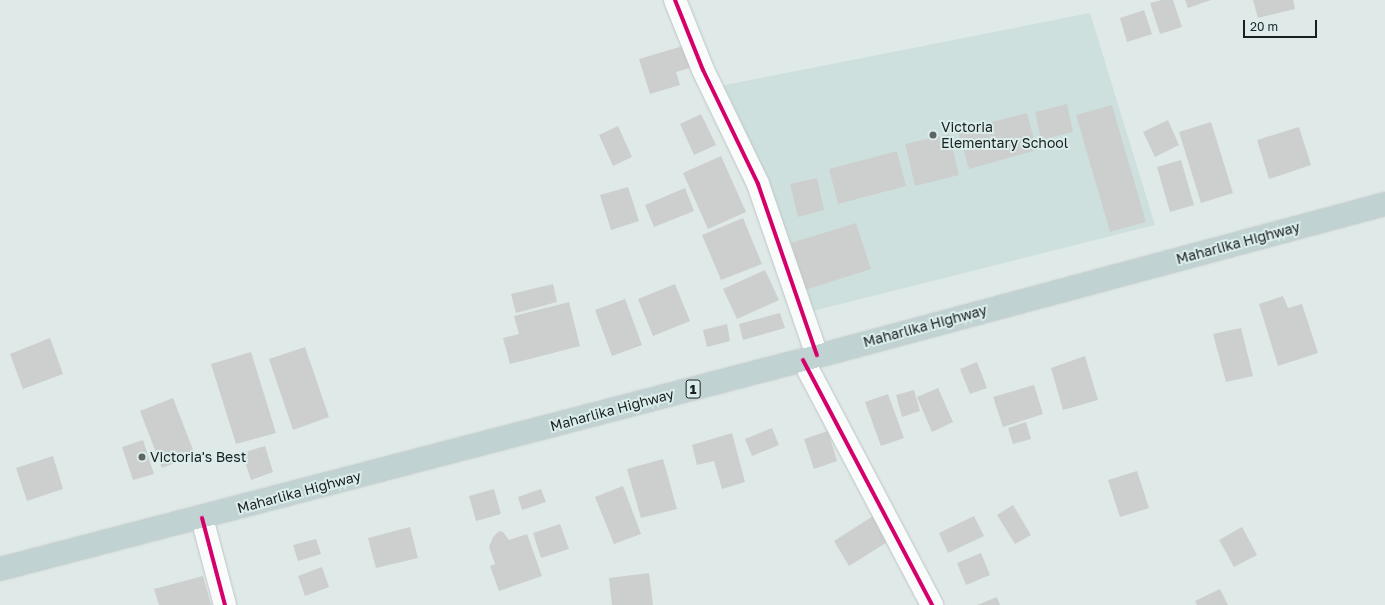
<!DOCTYPE html>
<style>
body{margin:0}
#map{position:relative;width:1385px;height:605px;overflow:hidden;background:#dfe9e8;font-family:"Golos Text",sans-serif}
div>[style]{position:absolute}
[style*='--x']{left:calc(var(--x)*1px);top:calc(var(--y)*1px);width:calc(var(--w)*1px);rotate:calc(var(--a)*1deg)}
.built>*{inset:0;background:#cde0de}
.building>*{inset:0;background:#cdcfce}
.roads{filter:drop-shadow(0 0 1px #bec5c5) drop-shadow(0 0 1px #bec5c5)}
.street>*{height:22px;margin:-11px;padding:0 11px;transform-origin:11px;border-radius:11px;background:#fafcfc}
.highway>*{height:22px;margin:-11px;padding:0 11px;transform-origin:11px;border-radius:11px;background:#c0d2d1}
.cycleway>*{height:4px;margin:-2px;padding:0 2px;transform-origin:2px;border-radius:2px;background:#d6006c}
.dots>*{width:11px;height:11px;translate:-50% -50%;box-sizing:border-box;border:2px solid #dbedeb;border-radius:50%}
span{translate:-50% -50%;white-space:nowrap;text-align:center;line-height:1.15;-webkit-text-stroke:4px #dbedeb;paint-order:stroke}
.shield-label span{padding:1px 3px;background:#dbedeb;border:1px solid;border-radius:3px;-webkit-text-stroke-width:0}
.shield-label{font-size:13px;color:#191f1f;font-weight:700}
.poi-label{font-size:14px;color:#191f1f}
.left{translate:0 -50%;text-align:left}
.street-label{font-size:14px;color:#191f1f}
.scale{position:absolute;left:1243px;top:20px;width:74px;height:18px;box-sizing:border-box;border:2px solid #191f1f;border-top:0;padding-left:5px;font-size:12px;line-height:14px;white-space:nowrap;color:#191f1f;-webkit-text-stroke:3px #dbedeb;paint-order:stroke}
</style>
<div id="map">
<div class="built">
<i style="clip-path:polygon(1090px 13px,1155px 225px,809px 312px,720px 86px)"></i>
</div>
<div class="building">
<i style="clip-path:polygon(1162px 0,1173px 0,1182px 27px,1160px 34px,1150px 3px)"></i>
<i style="clip-path:polygon(1185px 0,1211px 0,1188px 8px)"></i>
<i style="clip-path:polygon(1253px 0,1293px 0,1295px 9px,1258px 18px)"></i>
<i style="clip-path:polygon(1144px 10px,1152px 34px,1127px 42px,1120px 18px)"></i>
<i style="clip-path:polygon(683px 46px,690px 68px,676px 72px,680px 85px,650px 94px,639px 59px)"></i>
<i style="clip-path:polygon(1067px 104px,1073px 132px,1041px 140px,1035px 112px)"></i>
<i style="clip-path:polygon(1112px 105px,1146px 222px,1110px 232px,1076px 115px)"></i>
<i style="clip-path:polygon(1027px 113px,1037px 150px,969px 169px,958px 131px)"></i>
<i style="clip-path:polygon(701px 114px,716px 145px,694px 155px,680px 124px)"></i>
<i style="clip-path:polygon(1168px 120px,1179px 145px,1155px 157px,1143px 132px)"></i>
<i style="clip-path:polygon(1211px 122px,1233px 193px,1201px 203px,1179px 132px)"></i>
<i style="clip-path:polygon(618px 126px,632px 157px,613px 166px,599px 135px)"></i>
<i style="clip-path:polygon(1299px 127px,1311px 165px,1269px 179px,1257px 140px)"></i>
<i style="clip-path:polygon(949px 134px,959px 175px,915px 186px,905px 144px)"></i>
<i style="clip-path:polygon(897px 151px,906px 186px,838px 204px,829px 169px)"></i>
<i style="clip-path:polygon(721px 156px,746px 212px,708px 229px,683px 173px)"></i>
<i style="clip-path:polygon(1181px 160px,1194px 205px,1170px 212px,1157px 167px)"></i>
<i style="clip-path:polygon(817px 178px,824px 210px,798px 217px,790px 184px)"></i>
<i style="clip-path:polygon(628px 187px,639px 221px,611px 230px,600px 195px)"></i>
<i style="clip-path:polygon(685px 188px,694px 211px,654px 227px,645px 205px)"></i>
<i style="clip-path:polygon(743px 218px,762px 264px,721px 280px,702px 235px)"></i>
<i style="clip-path:polygon(856px 223px,871px 269px,805px 290px,791px 243px)"></i>
<i style="clip-path:polygon(765px 270px,779px 300px,737px 319px,723px 289px)"></i>
<i style="clip-path:polygon(553px 284px,557px 302px,516px 313px,511px 294px)"></i>
<i style="clip-path:polygon(675px 284px,690px 321px,653px 336px,638px 299px)"></i>
<i style="clip-path:polygon(1283px 296px,1288px 308px,1302px 304px,1318px 353px,1278px 366px,1259px 304px)"></i>
<i style="clip-path:polygon(625px 299px,642px 345px,612px 356px,595px 310px)"></i>
<i style="clip-path:polygon(569px 302px,580px 346px,510px 364px,503px 338px,519px 334px,514px 316px)"></i>
<i style="clip-path:polygon(780px 313px,785px 328px,743px 340px,739px 324px)"></i>
<i style="clip-path:polygon(727px 324px,730px 341px,707px 347px,703px 330px)"></i>
<i style="clip-path:polygon(1241px 328px,1253px 376px,1226px 382px,1213px 334px)"></i>
<i style="clip-path:polygon(50px 338px,63px 374px,23px 389px,10px 354px)"></i>
<i style="clip-path:polygon(305px 347px,329px 417px,293px 430px,269px 359px)"></i>
<i style="clip-path:polygon(251px 352px,276px 433px,236px 444px,211px 364px)"></i>
<i style="clip-path:polygon(1085px 356px,1098px 400px,1063px 410px,1051px 368px)"></i>
<i style="clip-path:polygon(977px 362px,987px 388px,970px 394px,960px 369px)"></i>
<i style="clip-path:polygon(1034px 385px,1043px 414px,1003px 427px,993px 397px)"></i>
<i style="clip-path:polygon(938px 388px,953px 422px,932px 432px,917px 397px)"></i>
<i style="clip-path:polygon(914px 390px,920px 411px,902px 417px,896px 395px)"></i>
<i style="clip-path:polygon(888px 394px,904px 438px,881px 446px,865px 402px)"></i>
<i style="clip-path:polygon(173px 398px,195px 455px,162px 468px,140px 411px)"></i>
<i style="clip-path:polygon(1026px 422px,1031px 439px,1013px 444px,1008px 428px)"></i>
<i style="clip-path:polygon(772px 428px,779px 445px,752px 456px,745px 439px)"></i>
<i style="clip-path:polygon(828px 431px,837px 461px,814px 469px,804px 439px)"></i>
<i style="clip-path:polygon(732px 433px,745px 482px,722px 489px,714px 461px,697px 465px,692px 445px)"></i>
<i style="clip-path:polygon(143px 440px,154px 474px,133px 480px,122px 447px)"></i>
<i style="clip-path:polygon(265px 446px,273px 472px,251px 480px,242px 453px)"></i>
<i style="clip-path:polygon(53px 456px,63px 489px,27px 501px,16px 468px)"></i>
<i style="clip-path:polygon(663px 459px,677px 509px,641px 518px,627px 469px)"></i>
<i style="clip-path:polygon(1137px 471px,1149px 508px,1120px 517px,1108px 480px)"></i>
<i style="clip-path:polygon(623px 486px,641px 534px,614px 544px,595px 497px)"></i>
<i style="clip-path:polygon(494px 489px,501px 514px,476px 521px,469px 496px)"></i>
<i style="clip-path:polygon(541px 489px,546px 502px,522px 510px,518px 497px)"></i>
<i style="clip-path:polygon(1013px 505px,1031px 535px,1015px 544px,997px 515px)"></i>
<i style="clip-path:polygon(873px 516px,889px 541px,849px 566px,834px 541px)"></i>
<i style="clip-path:polygon(974px 516px,984px 536px,948px 553px,939px 533px)"></i>
<i style="clip-path:polygon(560px 524px,569px 549px,541px 558px,533px 533px)"></i>
<i style="clip-path:polygon(410px 527px,418px 558px,376px 568px,368px 538px)"></i>
<i style="clip-path:polygon(1242px 527px,1257px 555px,1234px 567px,1219px 540px)"></i>
<i style="clip-path:polygon(503px 532px,509px 540px,527px 534px,542px 576px,499px 591px,490px 566px,495px 564px,489px 547px,493px 537px,499px 531px)"></i>
<i style="clip-path:polygon(316px 539px,321px 554px,298px 561px,293px 545px)"></i>
<i style="clip-path:polygon(981px 553px,990px 575px,966px 585px,957px 563px)"></i>
<i style="clip-path:polygon(322px 567px,329px 587px,305px 596px,298px 576px)"></i>
<i style="clip-path:polygon(649px 573px,653px 605px,612px 605px,609px 578px)"></i>
<i style="clip-path:polygon(203px 576px,211px 605px,159px 605px,154px 589px)"></i>
<i style="clip-path:polygon(1220px 589px,1228px 605px,1197px 605px,1195px 601px)"></i>
<i style="clip-path:polygon(997px 597px,1000px 605px,977px 605px)"></i>
</div>
<div class="roads">
<div class="street">
<i style="--x:675;--y:0;--w:75;--a:68.2"></i>
<i style="--x:703;--y:70;--w:127;--a:64.2"></i>
<i style="--x:758;--y:184;--w:181;--a:71"></i>
<i style="--x:803;--y:360;--w:277;--a:62.2"></i>
<i style="--x:202;--y:518;--w:90;--a:75.2"></i>
</div>
<div class="highway">
<i style="--x:0;--y:569;--w:830;--a:-14.59"></i>
<i style="--x:803;--y:360;--w:603;--a:-15"></i>
</div>
</div>
<div class="cycleway">
<i style="--x:675;--y:0;--w:75;--a:68.2"></i>
<i style="--x:703;--y:70;--w:127;--a:64.2"></i>
<i style="--x:758;--y:184;--w:181;--a:71"></i>
<i style="--x:803;--y:360;--w:277;--a:62.2"></i>
<i style="--x:202;--y:518;--w:90;--a:75.2"></i>
</div>
<div class="dots">
<i style="left:933px;top:135px;background:#5e6665"></i>
<i style="left:142px;top:457px;background:#5e6665"></i>
</div>
<div class="shield-label">
<span style="left:693px;top:389px">1</span>
</div>
<div class="poi-label">
<span class="left" style="left:941px;top:135px">Victoria<br>Elementary School</span>
<span class="left" style="left:150px;top:457px">Victoria's Best</span>
</div>
<div class="street-label">
<span style="left:1238px;top:243px;rotate:-15deg">Maharlika Highway</span>
<span style="left:925px;top:326px;rotate:-15deg">Maharlika Highway</span>
<span style="left:612px;top:410px;rotate:-15deg">Maharlika Highway</span>
<span style="left:299px;top:492px;rotate:-15deg">Maharlika Highway</span>
</div>
<div class="scale">20 m</div>
</div>
